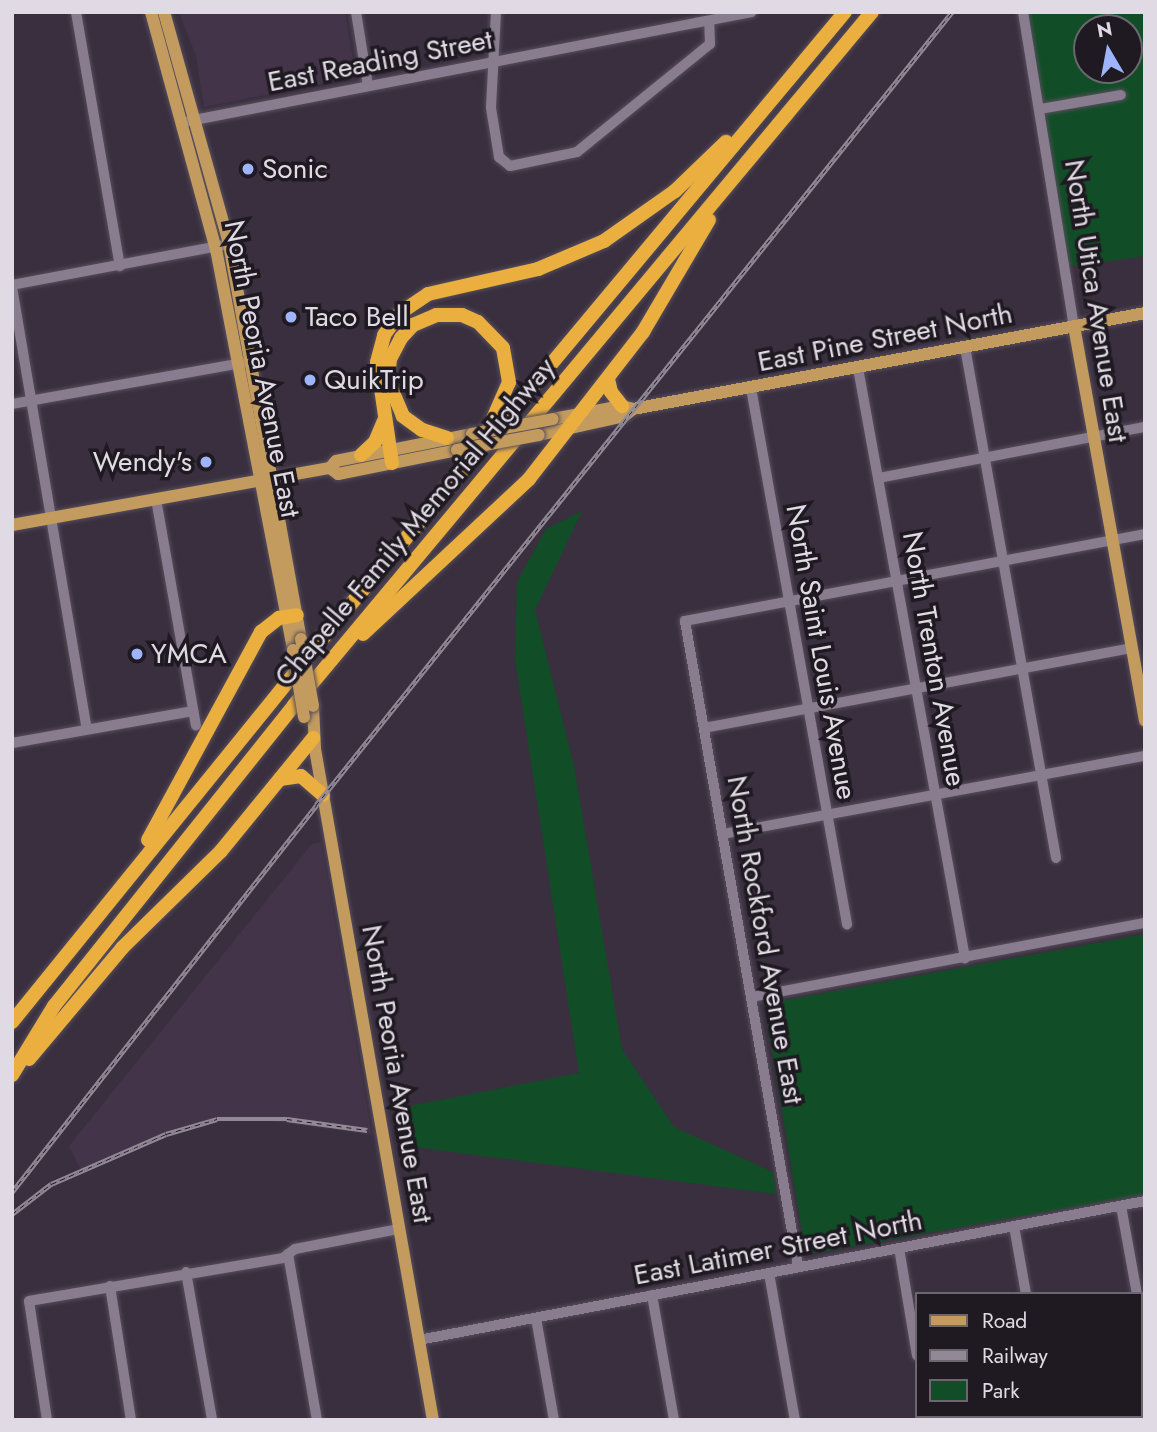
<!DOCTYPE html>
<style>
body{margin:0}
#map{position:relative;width:1157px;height:1432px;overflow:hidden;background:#3a2f3f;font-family:Jost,sans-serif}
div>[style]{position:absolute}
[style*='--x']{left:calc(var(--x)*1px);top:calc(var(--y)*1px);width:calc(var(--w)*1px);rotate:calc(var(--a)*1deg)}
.built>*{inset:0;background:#43344a}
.green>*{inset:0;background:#114e27}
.roads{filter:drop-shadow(0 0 2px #564e5b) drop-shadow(0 0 2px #564e5b)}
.minor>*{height:10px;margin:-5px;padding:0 5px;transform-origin:5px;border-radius:5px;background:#887c8e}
.major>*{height:12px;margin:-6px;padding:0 6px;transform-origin:6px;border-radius:6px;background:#c39b5f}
.highway>*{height:14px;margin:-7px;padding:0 7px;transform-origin:7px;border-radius:7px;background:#eaaf3f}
.rail>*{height:4.5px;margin-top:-2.25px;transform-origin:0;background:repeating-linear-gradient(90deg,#1f1a21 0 5px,#918995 0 10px);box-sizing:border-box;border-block:2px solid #918995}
.bridges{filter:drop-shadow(0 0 2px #564e5b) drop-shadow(0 0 2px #564e5b)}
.major-bridge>*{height:12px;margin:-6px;padding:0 6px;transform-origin:6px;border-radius:6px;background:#c39b5f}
.dots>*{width:19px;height:19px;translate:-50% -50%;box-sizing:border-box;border:4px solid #1f1a21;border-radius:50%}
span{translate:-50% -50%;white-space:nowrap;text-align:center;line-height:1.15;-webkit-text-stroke:7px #1f1a21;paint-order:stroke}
.street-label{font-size:28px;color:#e0dae4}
.poi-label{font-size:28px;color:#e0dae4}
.left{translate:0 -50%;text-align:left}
.right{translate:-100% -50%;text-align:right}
.frame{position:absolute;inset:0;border:14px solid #e0dae4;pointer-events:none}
.legend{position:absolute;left:915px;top:1292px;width:228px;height:126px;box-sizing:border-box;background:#1f1a21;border:2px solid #6c676f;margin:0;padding:9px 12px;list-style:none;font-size:21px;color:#e0dae4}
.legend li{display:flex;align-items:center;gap:14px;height:35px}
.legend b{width:35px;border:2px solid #6c676f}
.north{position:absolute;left:1073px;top:14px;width:70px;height:70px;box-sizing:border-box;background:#1f1a21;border:2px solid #6c676f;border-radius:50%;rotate:350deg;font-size:19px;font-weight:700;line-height:28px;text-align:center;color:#e0dae4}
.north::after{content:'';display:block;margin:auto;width:24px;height:32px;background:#9eb4fd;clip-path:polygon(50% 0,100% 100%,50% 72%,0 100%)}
</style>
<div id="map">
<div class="built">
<i style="clip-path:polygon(179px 12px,345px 12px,356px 77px,204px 107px,196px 56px)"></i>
<i style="clip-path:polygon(321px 842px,372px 1135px,255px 1119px,218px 1121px,173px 1133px,82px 1172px,69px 1146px,312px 844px)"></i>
</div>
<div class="green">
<i style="clip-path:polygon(evenodd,1022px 12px,1145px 12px,1145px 256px,1065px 267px,1022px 12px,1087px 28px,1129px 28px,1129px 70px,1087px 70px,1087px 28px)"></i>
<i style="clip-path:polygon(582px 511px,535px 610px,574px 766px,622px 1049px,674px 1127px,773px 1172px,776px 1194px,407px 1146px,394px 1109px,579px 1073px,515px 659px,517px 582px,546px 529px)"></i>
<i style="clip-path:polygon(1145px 934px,1145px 1194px,806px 1255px,764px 1004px)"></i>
</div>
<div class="roads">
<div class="minor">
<i style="--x:76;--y:12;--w:258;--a:80.2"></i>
<i style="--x:356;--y:12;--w:75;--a:80.8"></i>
<i style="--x:496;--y:12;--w:96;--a:93"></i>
<i style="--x:491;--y:108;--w:50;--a:80.7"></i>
<i style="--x:499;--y:157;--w:14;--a:39"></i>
<i style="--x:510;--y:166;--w:68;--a:-11.8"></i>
<i style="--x:577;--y:152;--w:171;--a:-39.1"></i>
<i style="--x:710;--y:44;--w:23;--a:-92"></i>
<i style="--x:1023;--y:12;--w:318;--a:80.8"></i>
<i style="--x:1040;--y:109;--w:82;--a:-9.8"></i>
<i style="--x:189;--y:121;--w:573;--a:-10.96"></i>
<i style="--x:12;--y:285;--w:221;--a:-10.7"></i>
<i style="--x:12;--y:287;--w:448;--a:80.4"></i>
<i style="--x:965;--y:347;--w:519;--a:79.9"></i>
<i style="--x:858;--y:368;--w:600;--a:79.72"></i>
<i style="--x:751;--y:388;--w:545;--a:79.85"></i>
<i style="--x:12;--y:404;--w:235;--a:-10.1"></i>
<i style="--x:879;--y:478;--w:271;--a:-10.9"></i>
<i style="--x:156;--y:499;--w:230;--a:80"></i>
<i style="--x:704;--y:728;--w:435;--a:-10.6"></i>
<i style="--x:12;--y:743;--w:184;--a:-10"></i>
<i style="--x:723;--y:834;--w:429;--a:-10.5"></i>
<i style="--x:752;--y:997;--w:400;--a:-10.7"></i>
<i style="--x:1121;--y:1206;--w:89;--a:79.7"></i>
<i style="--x:1014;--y:1226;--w:69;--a:80"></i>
<i style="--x:899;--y:1248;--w:109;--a:80.5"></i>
<i style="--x:288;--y:1254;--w:169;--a:80.1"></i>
<i style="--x:798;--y:1266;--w:655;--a:-99.94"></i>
<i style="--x:685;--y:621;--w:468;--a:-10.7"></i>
<i style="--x:186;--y:1272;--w:150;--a:80"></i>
<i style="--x:769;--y:1273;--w:149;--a:80"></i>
<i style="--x:110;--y:1286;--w:136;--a:81.1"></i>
<i style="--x:652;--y:1295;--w:127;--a:80"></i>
<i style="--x:536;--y:1318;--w:104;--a:80"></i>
<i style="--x:1141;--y:1318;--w:20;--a:79"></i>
<i style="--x:419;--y:1340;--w:739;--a:-10.84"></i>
<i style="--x:928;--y:1416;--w:4;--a:90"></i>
<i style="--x:1049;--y:1416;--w:4;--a:90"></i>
<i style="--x:47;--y:1420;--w:120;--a:-98.6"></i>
<i style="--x:29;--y:1301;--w:258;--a:-9.6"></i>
<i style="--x:283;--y:1258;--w:15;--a:-37"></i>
<i style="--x:295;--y:1249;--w:106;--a:-10.9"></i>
</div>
<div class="major">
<i style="--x:151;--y:12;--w:246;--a:74.7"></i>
<i style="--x:216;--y:249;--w:408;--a:79.1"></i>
<i style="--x:164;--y:12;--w:241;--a:74.3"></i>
<i style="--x:229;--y:244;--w:402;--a:79.7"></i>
<i style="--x:1074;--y:326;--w:401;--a:79.8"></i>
<i style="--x:553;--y:419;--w:70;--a:-10.7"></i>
<i style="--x:622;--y:406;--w:11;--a:15"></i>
<i style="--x:633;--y:409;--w:521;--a:-10.62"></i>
<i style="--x:539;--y:435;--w:87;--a:-12.6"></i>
<i style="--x:624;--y:416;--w:11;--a:-38"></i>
<i style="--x:330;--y:468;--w:10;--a:37"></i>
<i style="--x:338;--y:474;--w:121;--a:-11.4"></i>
<i style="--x:12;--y:525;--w:323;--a:-10.2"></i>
<i style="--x:330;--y:468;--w:9;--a:-49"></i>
<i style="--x:336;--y:461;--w:139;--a:-11.2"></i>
<i style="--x:313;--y:706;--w:43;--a:87.3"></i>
<i style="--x:315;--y:749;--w:681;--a:80.03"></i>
</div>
<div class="highway">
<i style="--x:608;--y:379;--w:13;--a:77"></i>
<i style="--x:611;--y:392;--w:18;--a:52"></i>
<i style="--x:447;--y:438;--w:26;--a:-162"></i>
<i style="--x:422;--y:430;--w:24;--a:-144"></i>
<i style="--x:403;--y:416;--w:38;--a:-113"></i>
<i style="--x:388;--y:381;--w:22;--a:-85"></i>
<i style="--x:390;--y:359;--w:24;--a:-62"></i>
<i style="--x:401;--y:338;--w:18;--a:-47"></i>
<i style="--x:413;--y:325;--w:25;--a:-23"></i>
<i style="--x:436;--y:315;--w:26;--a:0"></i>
<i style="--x:462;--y:315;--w:17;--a:24"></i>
<i style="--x:478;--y:322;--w:36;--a:46"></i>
<i style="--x:503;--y:348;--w:35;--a:80"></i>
<i style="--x:509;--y:382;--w:52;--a:113.6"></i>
<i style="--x:361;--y:455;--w:19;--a:-43"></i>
<i style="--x:375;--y:442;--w:23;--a:-67"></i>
<i style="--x:392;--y:463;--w:102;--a:-98.4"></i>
<i style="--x:377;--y:362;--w:28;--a:-75"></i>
<i style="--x:384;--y:335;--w:27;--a:-54"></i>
<i style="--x:400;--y:313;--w:34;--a:-34"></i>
<i style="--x:428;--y:294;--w:113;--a:-12.8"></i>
<i style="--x:538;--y:269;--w:72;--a:-23"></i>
<i style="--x:604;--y:241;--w:87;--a:-35.2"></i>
<i style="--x:675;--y:191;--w:71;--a:-43.9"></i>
<i style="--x:363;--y:634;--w:227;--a:-43"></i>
<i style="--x:529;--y:479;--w:186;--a:-52.2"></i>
<i style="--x:643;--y:332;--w:130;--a:-59.5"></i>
<i style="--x:280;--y:779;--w:21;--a:-8"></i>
<i style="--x:301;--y:776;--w:29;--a:41"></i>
<i style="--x:148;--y:840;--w:237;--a:-61.5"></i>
<i style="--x:261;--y:632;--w:23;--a:-38"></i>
<i style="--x:279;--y:618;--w:18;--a:-9"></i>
<i style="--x:12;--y:1022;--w:515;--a:-50.99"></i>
<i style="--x:336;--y:622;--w:794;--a:-50.16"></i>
<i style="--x:29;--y:1059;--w:145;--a:-50"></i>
<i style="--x:122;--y:948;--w:139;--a:-44.4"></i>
<i style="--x:221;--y:851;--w:146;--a:-50.8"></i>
<i style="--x:12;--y:1075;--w:81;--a:-58.7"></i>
<i style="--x:54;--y:1006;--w:385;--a:-51.4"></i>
<i style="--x:294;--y:705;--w:902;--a:-50.17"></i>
</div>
</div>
<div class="rail">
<i style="--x:12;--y:1192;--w:492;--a:-51.8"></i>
<i style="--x:316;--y:805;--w:1017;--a:-51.27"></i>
<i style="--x:12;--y:1214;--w:49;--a:-37.6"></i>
<i style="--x:51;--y:1184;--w:125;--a:-23.5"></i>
<i style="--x:166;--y:1134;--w:53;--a:-16.4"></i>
<i style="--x:217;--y:1119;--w:70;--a:0"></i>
<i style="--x:287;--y:1119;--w:81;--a:7.8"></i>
</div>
<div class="bridges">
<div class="major-bridge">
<i style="--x:472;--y:434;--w:82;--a:-10.5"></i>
<i style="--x:457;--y:450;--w:83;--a:-10.4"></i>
<i style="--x:301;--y:639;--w:68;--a:79.8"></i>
<i style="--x:293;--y:650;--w:68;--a:80.7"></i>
</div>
</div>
<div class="dots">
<i style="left:248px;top:169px;background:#9eb4fd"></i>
<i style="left:291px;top:317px;background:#9eb4fd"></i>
<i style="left:310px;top:380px;background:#9eb4fd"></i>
<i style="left:206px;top:462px;background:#9eb4fd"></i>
<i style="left:137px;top:654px;background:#9eb4fd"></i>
</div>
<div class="street-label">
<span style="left:380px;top:61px;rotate:-11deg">East Reading Street</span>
<span style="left:1096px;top:301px;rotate:81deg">North Utica Avenue East</span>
<span style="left:885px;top:338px;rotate:-11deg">East Pine Street North</span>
<span style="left:262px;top:369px;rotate:79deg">North Peoria Avenue East</span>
<span style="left:415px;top:522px;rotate:-50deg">Chapelle Family Memorial Highway</span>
<span style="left:821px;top:652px;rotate:80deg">North Saint Louis Avenue</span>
<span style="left:934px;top:659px;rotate:80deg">North Trenton Avenue</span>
<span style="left:765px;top:940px;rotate:80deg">North Rockford Avenue East</span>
<span style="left:397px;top:1074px;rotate:80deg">North Peoria Avenue East</span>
<span style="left:778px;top:1248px;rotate:-11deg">East Latimer Street North</span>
</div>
<div class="poi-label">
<span class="left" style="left:262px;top:169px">Sonic</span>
<span class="left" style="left:305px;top:317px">Taco Bell</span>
<span class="left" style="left:324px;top:380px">QuikTrip</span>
<span class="right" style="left:192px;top:462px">Wendy's</span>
<span class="left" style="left:151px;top:654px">YMCA</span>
</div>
<div class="frame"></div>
<ul class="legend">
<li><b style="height:9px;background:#c39b5f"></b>Road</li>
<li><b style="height:9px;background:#918995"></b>Railway</li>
<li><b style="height:19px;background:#114e27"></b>Park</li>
</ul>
<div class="north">N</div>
</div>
